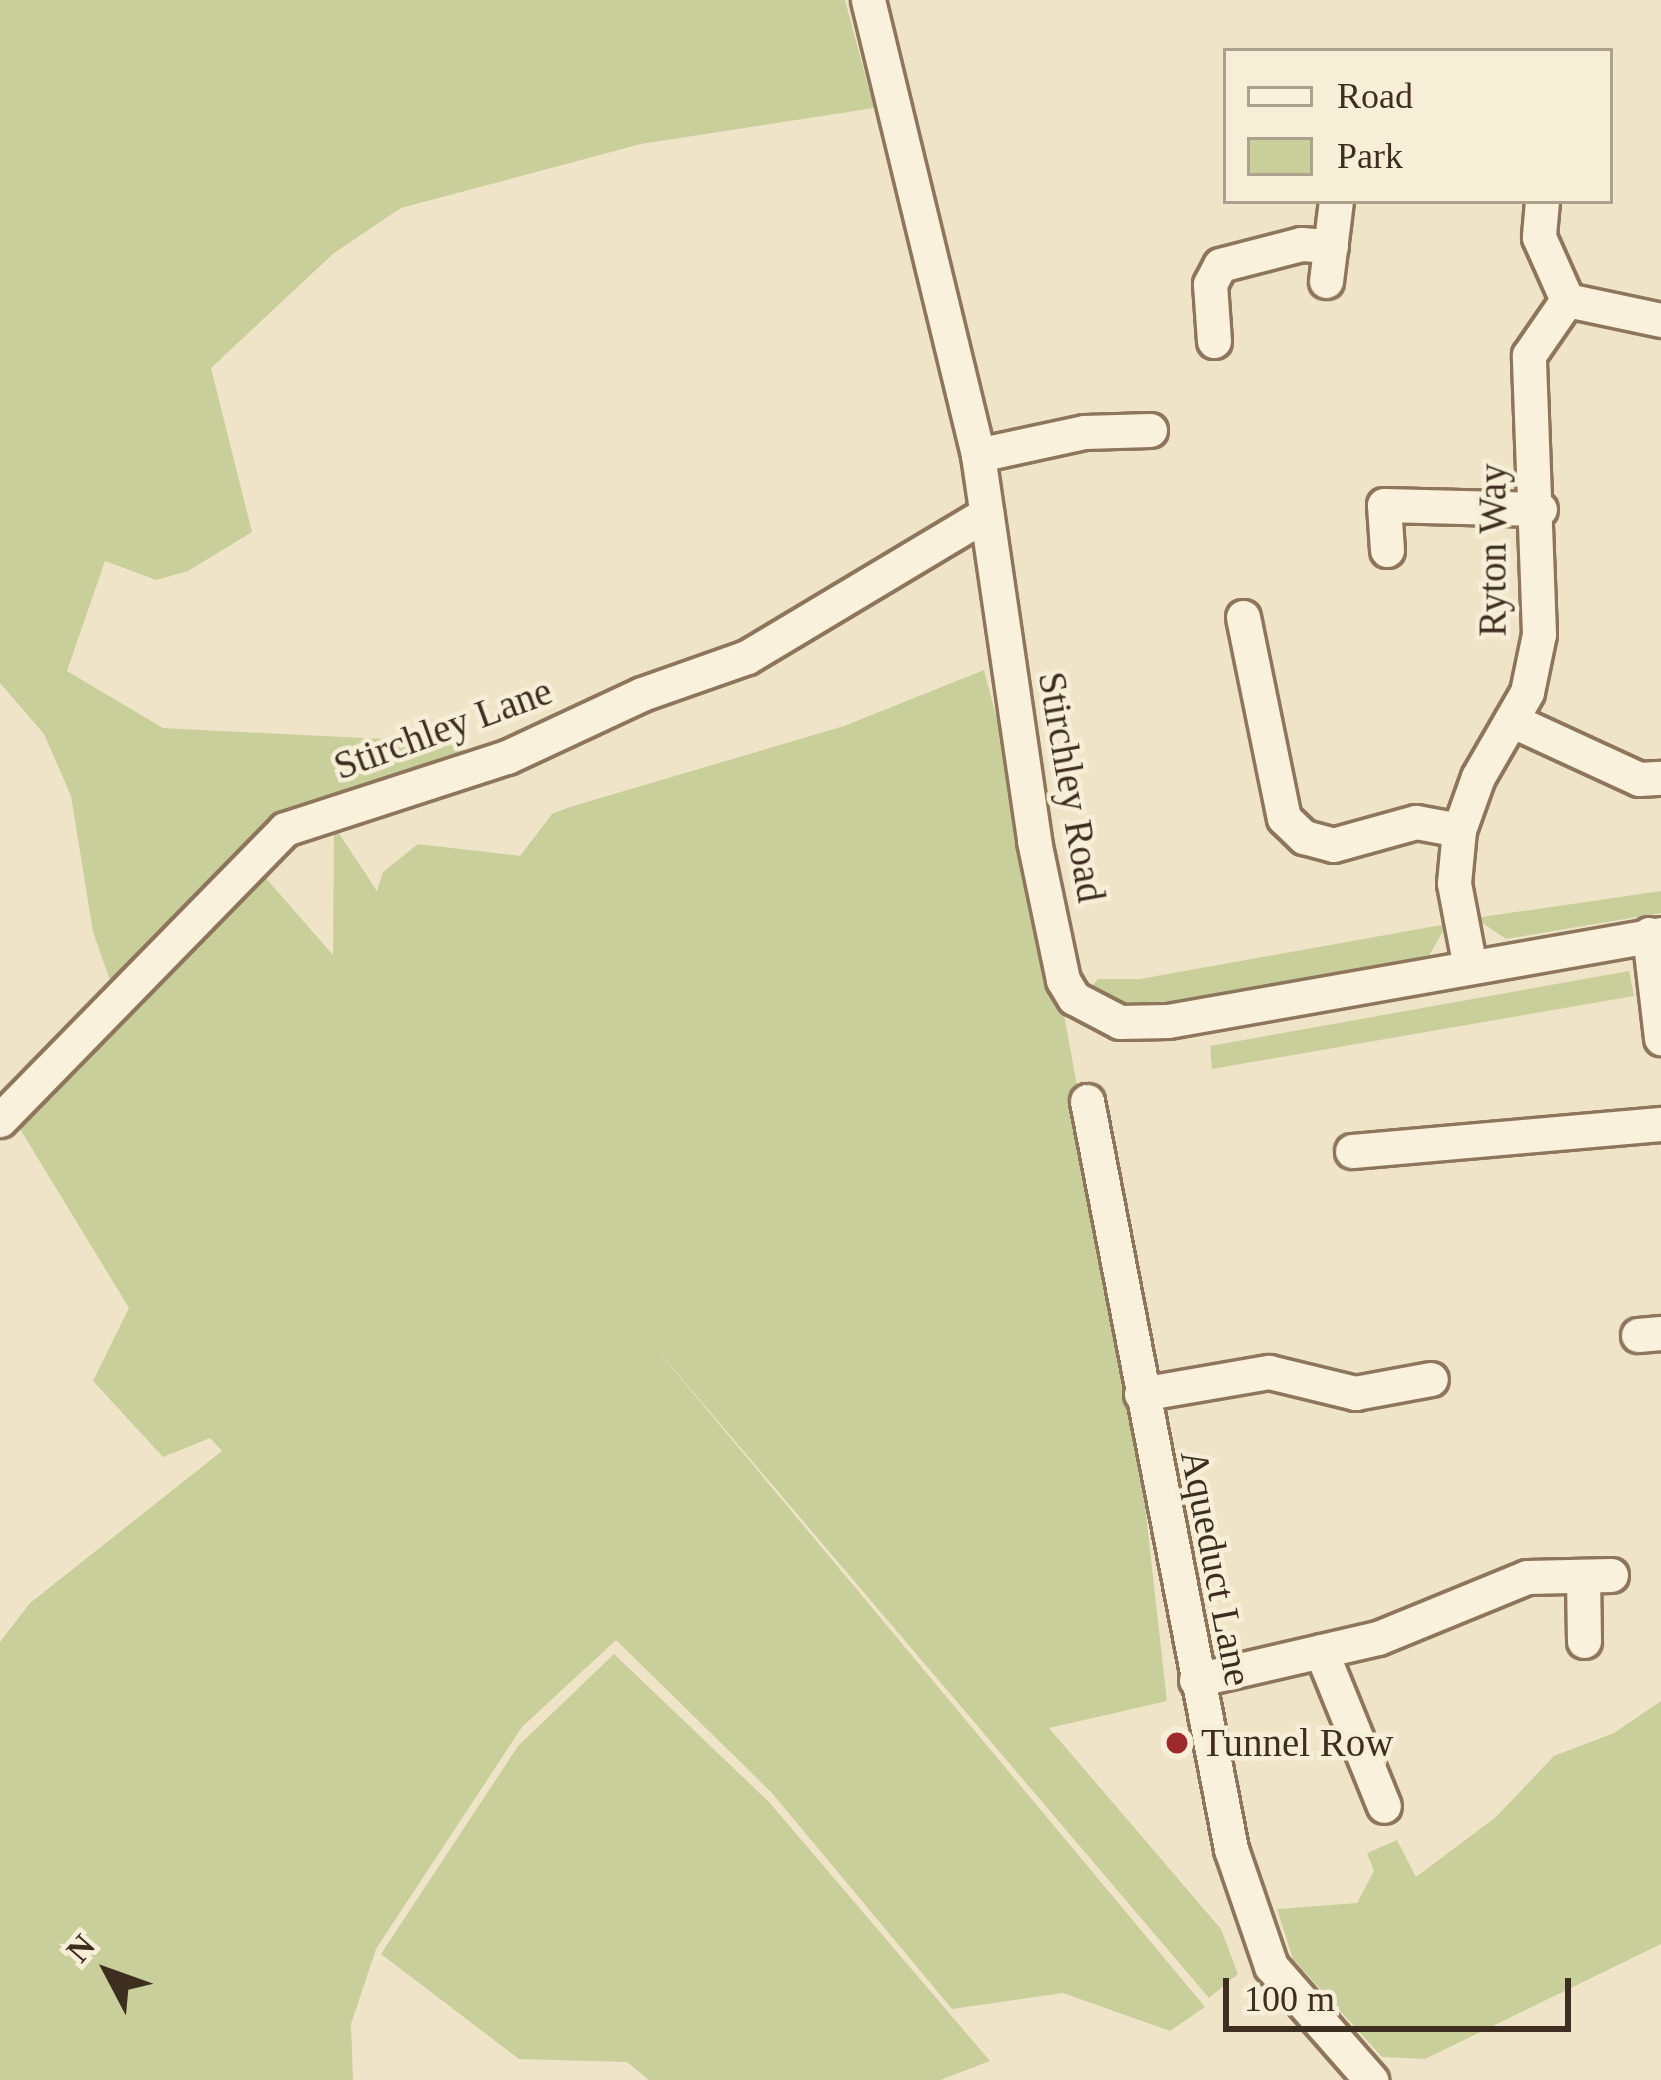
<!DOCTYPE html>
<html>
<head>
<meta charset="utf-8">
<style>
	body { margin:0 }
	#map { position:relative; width:1661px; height:2080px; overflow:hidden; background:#f0e4c8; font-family:"Times New Roman",serif }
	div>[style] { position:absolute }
	.green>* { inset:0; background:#c9cf9b }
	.roads { filter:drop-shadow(3px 0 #8d765c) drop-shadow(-3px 0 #8d765c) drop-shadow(0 3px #8d765c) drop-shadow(0 -3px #8d765c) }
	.minor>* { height:33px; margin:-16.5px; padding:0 16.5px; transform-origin:16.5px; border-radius:16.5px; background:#faf1dc }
	.dots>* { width:33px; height:33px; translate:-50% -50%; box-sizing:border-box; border:6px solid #f7eed8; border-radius:50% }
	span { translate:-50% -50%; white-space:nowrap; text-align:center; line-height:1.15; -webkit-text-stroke:9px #f7eed8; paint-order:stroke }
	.street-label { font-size:39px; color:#3d2e20 }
	.poi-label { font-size:39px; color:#3d2e20 }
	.left { translate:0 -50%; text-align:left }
	.legend { position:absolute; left:1223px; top:48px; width:390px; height:156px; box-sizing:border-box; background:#f7eed8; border:3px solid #ada18e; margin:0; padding:15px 21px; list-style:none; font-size:36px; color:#3d2e20 }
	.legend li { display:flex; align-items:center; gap:24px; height:60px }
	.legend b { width:60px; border:3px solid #ada18e }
	.north { position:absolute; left:48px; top:1912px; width:120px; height:120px; -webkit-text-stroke:9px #f7eed8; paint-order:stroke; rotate:311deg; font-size:33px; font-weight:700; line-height:48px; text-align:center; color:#3d2e20 }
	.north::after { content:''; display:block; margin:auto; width:42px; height:54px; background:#3d2e20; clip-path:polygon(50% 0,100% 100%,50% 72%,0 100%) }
	.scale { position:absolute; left:1223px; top:1978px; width:348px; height:54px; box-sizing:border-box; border:6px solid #3d2e20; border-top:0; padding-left:15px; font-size:36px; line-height:42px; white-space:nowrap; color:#3d2e20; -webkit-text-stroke:9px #f7eed8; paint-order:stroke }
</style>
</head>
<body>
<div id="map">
	<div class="green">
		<div style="clip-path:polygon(0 0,845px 0,874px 108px,641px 144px,401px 208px,334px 253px,211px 368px,252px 532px,188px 571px,156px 580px,105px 561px,67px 671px,163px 728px,444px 742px,470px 752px,272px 821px,112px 986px,93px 932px,71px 796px,44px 734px,0 683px)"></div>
		<div style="clip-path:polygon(984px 670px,1041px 887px,1132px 1390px,1167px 1701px,1049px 1728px,1221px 1929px,1238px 1974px,1209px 1998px,643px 1333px,1205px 2007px,1170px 2031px,1063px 1993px,952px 2009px,771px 1792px,616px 1640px,522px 1727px,376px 1949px,351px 2024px,353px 2080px,0 2080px,0 1642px,30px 1603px,222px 1451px,210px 1438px,163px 1457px,93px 1381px,129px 1308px,12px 1116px,251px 861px,333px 955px,334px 826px,377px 891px,383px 872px,418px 844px,520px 856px,552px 814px,570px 807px,844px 726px)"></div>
		<div style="clip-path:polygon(1661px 891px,1661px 913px,1506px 939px,1475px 918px)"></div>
		<div style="clip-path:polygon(1447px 924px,1429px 956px,1145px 1006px,1121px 1007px,1089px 990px,1098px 979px,1140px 979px)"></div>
		<div style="clip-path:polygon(1629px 971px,1634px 996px,1212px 1069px,1210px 1046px)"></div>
		<div style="clip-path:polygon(614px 1654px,769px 1802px,990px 2061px,940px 2080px,649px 2080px,627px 2062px,519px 2059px,381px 1954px,518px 1746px)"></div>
		<div style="clip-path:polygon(1661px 1701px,1661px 1944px,1425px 2059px,1382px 2057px,1293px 1959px,1277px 1909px,1357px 1903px,1374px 1871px,1367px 1853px,1397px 1840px,1416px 1877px,1496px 1817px,1554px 1756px,1614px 1733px)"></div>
	</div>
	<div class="roads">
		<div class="minor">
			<div style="left:868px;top:0;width:468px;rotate:76.4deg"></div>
			<div style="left:978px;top:455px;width:390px;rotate:81.7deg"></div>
			<div style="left:1034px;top:841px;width:142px;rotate:78.2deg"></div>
			<div style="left:1063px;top:980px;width:21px;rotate:59deg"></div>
			<div style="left:1074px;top:998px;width:52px;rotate:27.6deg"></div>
			<div style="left:1120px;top:1022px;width:48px;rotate:-1.2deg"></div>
			<div style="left:1168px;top:1021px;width:501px;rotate:-10.01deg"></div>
			<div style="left:1542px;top:201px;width:36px;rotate:95deg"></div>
			<div style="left:1539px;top:237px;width:69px;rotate:66deg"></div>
			<div style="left:1326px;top:281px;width:81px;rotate:-82.9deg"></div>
			<div style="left:1214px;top:341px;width:57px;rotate:-94deg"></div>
			<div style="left:1210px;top:284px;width:21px;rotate:-62deg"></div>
			<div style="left:1220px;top:265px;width:84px;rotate:-14.5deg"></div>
			<div style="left:1301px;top:244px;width:30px;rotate:4deg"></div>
			<div style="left:978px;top:455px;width:108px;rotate:-12.2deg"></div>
			<div style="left:1084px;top:432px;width:66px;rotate:-1.7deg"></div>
			<div style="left:1387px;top:550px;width:45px;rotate:-93.8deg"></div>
			<div style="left:1384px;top:505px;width:156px;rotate:1.5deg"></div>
			<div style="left:1243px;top:617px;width:205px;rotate:78.5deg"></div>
			<div style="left:1284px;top:818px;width:28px;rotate:44deg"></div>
			<div style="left:1304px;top:837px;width:30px;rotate:15deg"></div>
			<div style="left:1333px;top:845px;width:86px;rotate:-15.5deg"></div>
			<div style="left:1416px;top:822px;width:44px;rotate:10.5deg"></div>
			<div style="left:1511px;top:720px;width:141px;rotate:24.7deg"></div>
			<div style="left:1639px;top:779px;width:22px;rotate:-3deg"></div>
			<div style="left:1649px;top:934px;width:105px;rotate:83.4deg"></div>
			<div style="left:1469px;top:962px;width:80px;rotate:-100.8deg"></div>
			<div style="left:1454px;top:883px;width:53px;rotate:-84.6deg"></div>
			<div style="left:1459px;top:830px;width:56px;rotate:-70.3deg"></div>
			<div style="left:1478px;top:777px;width:98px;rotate:-60deg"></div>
			<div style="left:1527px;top:692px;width:59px;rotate:-78.3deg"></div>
			<div style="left:1539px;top:634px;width:279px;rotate:-92.1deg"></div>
			<div style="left:1529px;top:355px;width:67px;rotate:-55.4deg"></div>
			<div style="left:1567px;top:300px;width:96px;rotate:12deg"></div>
			<div style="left:1087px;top:1101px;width:762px;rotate:79.1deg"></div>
			<div style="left:1231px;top:1849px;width:124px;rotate:71.1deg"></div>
			<div style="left:1271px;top:1966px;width:152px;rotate:48.7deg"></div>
			<div style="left:0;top:1120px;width:407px;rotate:-45.6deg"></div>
			<div style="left:285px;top:829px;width:233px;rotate:-18deg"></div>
			<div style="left:507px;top:757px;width:149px;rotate:-25deg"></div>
			<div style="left:642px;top:694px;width:111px;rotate:-19.4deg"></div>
			<div style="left:747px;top:657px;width:279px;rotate:-30.9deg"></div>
			<div style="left:1352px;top:1151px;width:310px;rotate:-5deg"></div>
			<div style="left:1638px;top:1335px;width:23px;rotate:-5deg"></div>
			<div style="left:1141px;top:1394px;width:130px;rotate:-9.8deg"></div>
			<div style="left:1269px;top:1372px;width:89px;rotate:13.7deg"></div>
			<div style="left:1355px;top:1393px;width:77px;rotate:-10.4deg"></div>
			<div style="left:1583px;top:1577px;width:64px;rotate:89.1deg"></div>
			<div style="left:1321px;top:1651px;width:167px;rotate:67.9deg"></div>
			<div style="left:1196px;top:1680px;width:187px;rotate:-13deg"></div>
			<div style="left:1378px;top:1638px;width:161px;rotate:-22.3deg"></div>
			<div style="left:1527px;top:1577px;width:84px;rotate:-1.4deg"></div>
		</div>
	</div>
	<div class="dots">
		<div style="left:1177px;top:1743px;background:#9e2a2b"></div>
	</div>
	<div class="street-label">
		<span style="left:1493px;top:550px;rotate:-90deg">Ryton Way</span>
		<span style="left:443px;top:729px;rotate:-20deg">Stirchley Lane</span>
		<span style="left:1071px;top:787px;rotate:80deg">Stirchley Road</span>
		<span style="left:1216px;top:1568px;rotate:79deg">Aqueduct Lane</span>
	</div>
	<div class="poi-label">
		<span class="left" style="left:1201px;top:1743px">Tunnel Row</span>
	</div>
	<ul class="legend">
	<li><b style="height:15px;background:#faf1dc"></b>Road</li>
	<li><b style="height:33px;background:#c9cf9b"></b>Park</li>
	</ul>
	<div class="north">N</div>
	<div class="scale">100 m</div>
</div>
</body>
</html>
